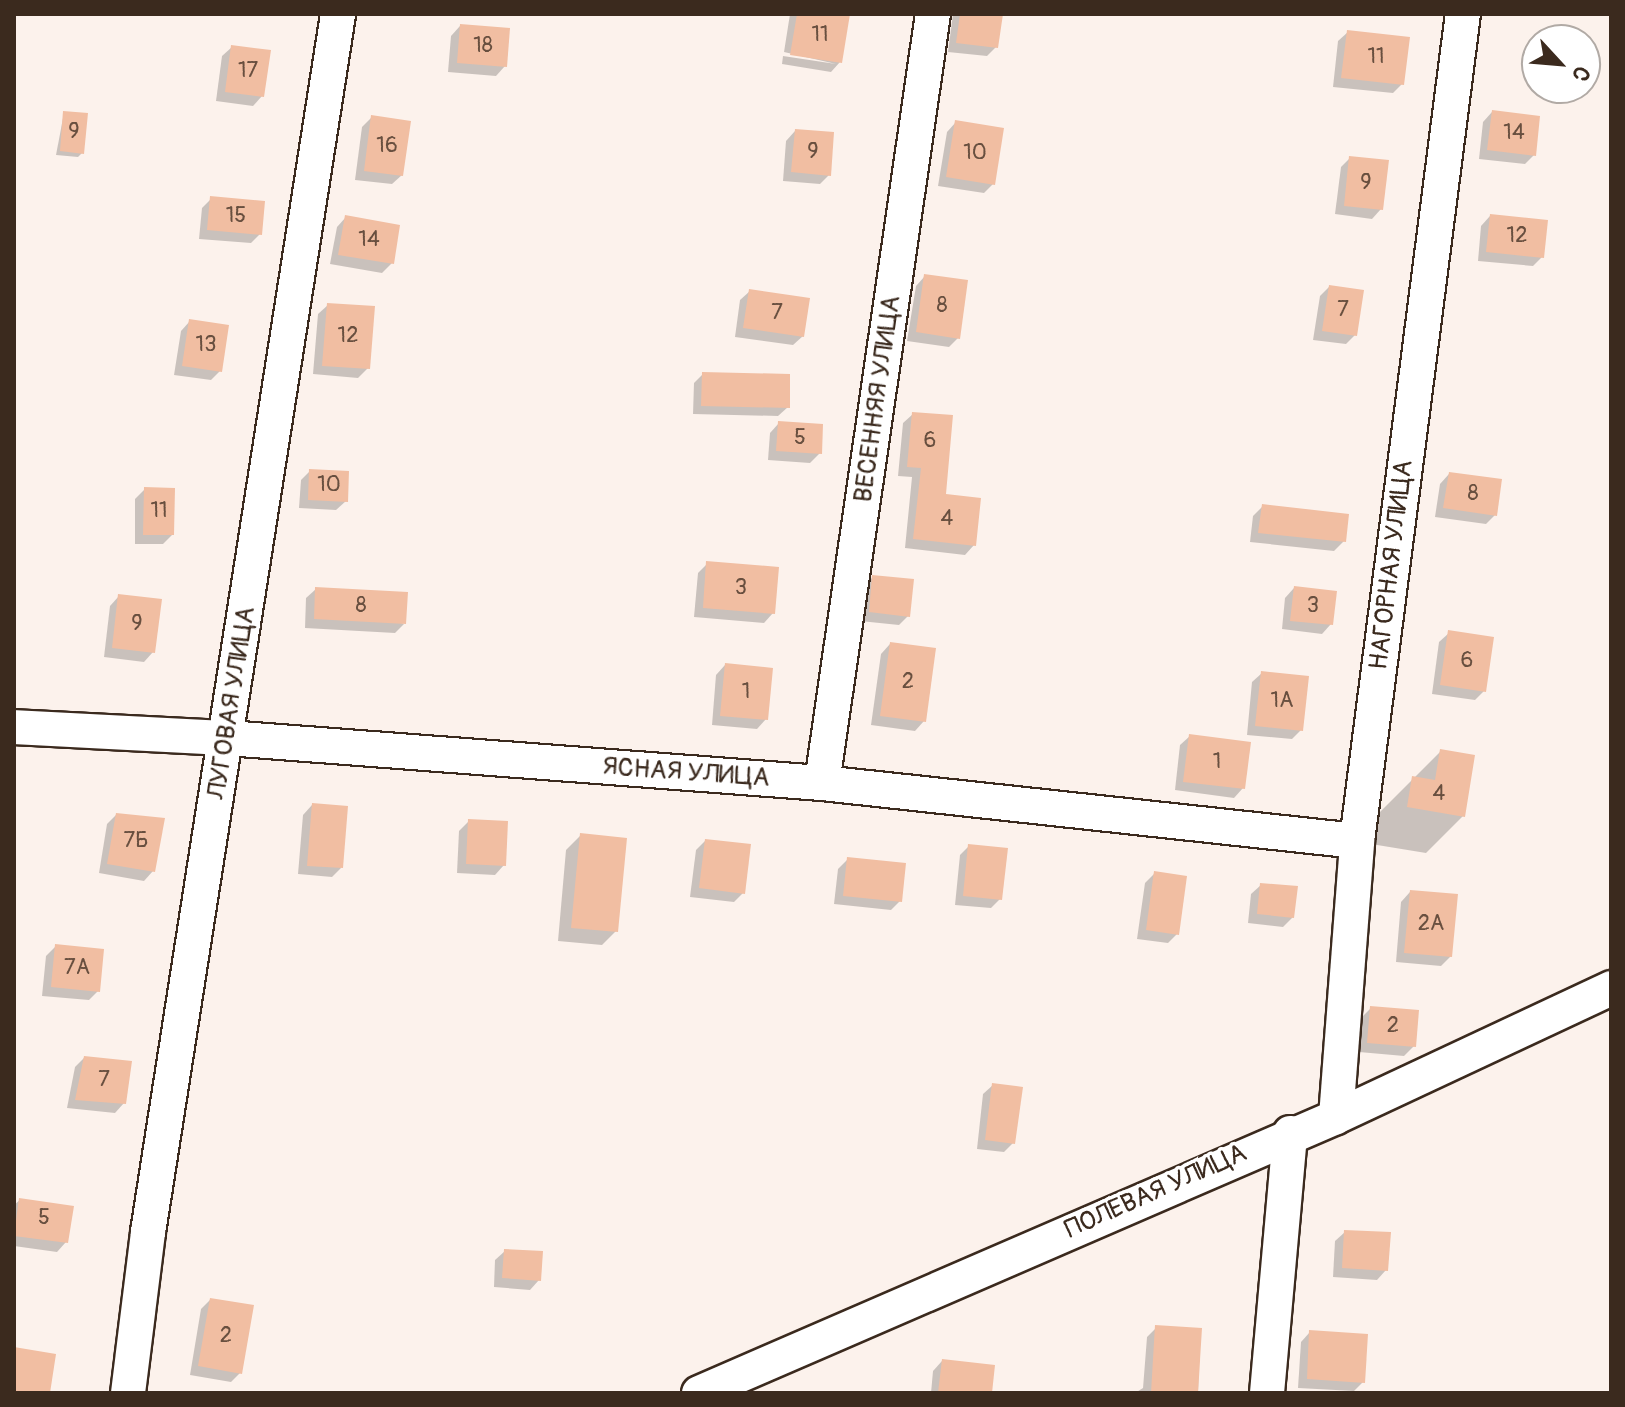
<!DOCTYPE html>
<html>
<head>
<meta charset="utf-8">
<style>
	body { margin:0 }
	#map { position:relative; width:1625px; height:1407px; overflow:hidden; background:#fcf2ec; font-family:Pangolin,sans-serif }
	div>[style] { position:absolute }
	.shadow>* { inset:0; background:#0003 }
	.building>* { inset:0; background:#f1bea2 }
	.roads { filter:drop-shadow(2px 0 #3b2a1e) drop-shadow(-2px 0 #3b2a1e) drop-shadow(0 2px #3b2a1e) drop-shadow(0 -2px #3b2a1e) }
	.minor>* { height:34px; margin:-17px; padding:0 17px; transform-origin:17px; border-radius:17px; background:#fff }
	span { translate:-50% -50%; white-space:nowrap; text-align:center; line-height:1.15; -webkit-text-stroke:7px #fff; paint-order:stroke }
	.number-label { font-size:22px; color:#684f3f }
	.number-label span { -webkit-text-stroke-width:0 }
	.street-label { font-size:26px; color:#3b2a1e }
	.frame { position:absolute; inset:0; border:16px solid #3b2a1e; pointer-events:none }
	.north { position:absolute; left:1521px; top:24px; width:80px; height:80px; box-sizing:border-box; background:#fff; border:2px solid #b1aaa5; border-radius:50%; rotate:116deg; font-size:22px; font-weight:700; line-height:32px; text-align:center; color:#3b2a1e }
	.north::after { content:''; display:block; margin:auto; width:28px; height:36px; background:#3b2a1e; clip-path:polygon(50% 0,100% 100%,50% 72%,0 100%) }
</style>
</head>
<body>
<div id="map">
	<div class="shadow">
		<div style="clip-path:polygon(790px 14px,848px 14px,840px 62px,831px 72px,782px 64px,783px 56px,836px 64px,784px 52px)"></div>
		<div style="clip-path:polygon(953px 14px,1001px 14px,996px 47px,987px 56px,948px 52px)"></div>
		<div style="clip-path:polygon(460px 26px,505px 66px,496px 76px,448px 72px,451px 36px)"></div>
		<div style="clip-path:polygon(1348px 32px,1402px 84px,1393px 93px,1333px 87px,1338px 41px)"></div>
		<div style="clip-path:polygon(232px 47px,262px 96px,253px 106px,216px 101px,222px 56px)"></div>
		<div style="clip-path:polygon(1492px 112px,1534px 155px,1525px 164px,1479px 159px,1483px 122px)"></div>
		<div style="clip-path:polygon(64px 113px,82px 153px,78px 157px,56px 155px)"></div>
		<div style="clip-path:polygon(372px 117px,402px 175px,392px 184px,355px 180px,362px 127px)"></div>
		<div style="clip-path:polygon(956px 122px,993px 184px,984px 193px,938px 186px,947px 132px)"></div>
		<div style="clip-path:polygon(795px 131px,829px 175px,820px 184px,783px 181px,786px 141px)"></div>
		<div style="clip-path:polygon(1350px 158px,1381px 209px,1372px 219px,1335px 214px,1341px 167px)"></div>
		<div style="clip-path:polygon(211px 199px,260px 234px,251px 243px,199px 239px,202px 208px)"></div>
		<div style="clip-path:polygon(1490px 216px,1542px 257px,1533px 266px,1478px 261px,1481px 226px)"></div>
		<div style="clip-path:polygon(346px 217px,392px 263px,382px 273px,330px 264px,337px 227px)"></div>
		<div style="clip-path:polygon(925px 276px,958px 338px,949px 347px,907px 341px,916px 286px)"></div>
		<div style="clip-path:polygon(1329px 287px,1355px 335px,1346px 344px,1313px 340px,1320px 296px)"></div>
		<div style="clip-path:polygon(750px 291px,803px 336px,793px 345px,735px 337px,740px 300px)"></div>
		<div style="clip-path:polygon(328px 305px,368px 368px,358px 378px,313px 374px,318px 314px)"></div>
		<div style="clip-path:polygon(190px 321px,220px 371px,211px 380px,174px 375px,181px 331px)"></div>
		<div style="clip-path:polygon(703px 374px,788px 407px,778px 416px,693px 414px,694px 383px)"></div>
		<div style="clip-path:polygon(913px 414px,944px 496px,974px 545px,965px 555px,905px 548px,912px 477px,898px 476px,903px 423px)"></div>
		<div style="clip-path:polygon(779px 423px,820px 453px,810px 463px,768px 460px,770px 433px)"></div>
		<div style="clip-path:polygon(310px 471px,346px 501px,336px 510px,299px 508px,301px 480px)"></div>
		<div style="clip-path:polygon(1449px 474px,1495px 515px,1486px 524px,1435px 517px,1440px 484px)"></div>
		<div style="clip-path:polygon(145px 489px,172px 535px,163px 544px,135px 544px,135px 499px)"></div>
		<div style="clip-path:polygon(1262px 507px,1344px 541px,1334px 551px,1250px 542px,1253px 516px)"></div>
		<div style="clip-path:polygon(707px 564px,773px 613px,764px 623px,694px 617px,698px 573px)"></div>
		<div style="clip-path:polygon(873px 577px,908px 616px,899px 625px,860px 621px,864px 586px)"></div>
		<div style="clip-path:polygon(1294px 588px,1331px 624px,1322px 634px,1282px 629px,1285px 598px)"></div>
		<div style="clip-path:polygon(316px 589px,404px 624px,395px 633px,305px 628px,306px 598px)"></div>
		<div style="clip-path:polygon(119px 596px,153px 652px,144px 662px,104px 657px,110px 606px)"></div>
		<div style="clip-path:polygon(1449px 633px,1484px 691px,1475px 700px,1432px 694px,1439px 642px)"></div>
		<div style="clip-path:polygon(890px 644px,924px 721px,915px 731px,871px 725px,881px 654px)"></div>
		<div style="clip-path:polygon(725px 665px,766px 719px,757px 729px,712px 725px,716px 675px)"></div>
		<div style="clip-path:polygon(1262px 673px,1301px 730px,1292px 739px,1247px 735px,1252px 682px)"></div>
		<div style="clip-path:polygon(1190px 736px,1243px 788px,1234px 798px,1175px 790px,1180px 745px)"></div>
		<div style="clip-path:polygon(1441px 751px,1463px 816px,1426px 853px,1371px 844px,1376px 816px)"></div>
		<div style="clip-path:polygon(312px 805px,341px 868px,332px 877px,298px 874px,303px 815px)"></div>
		<div style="clip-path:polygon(116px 815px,153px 871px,144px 881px,99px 873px,107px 824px)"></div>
		<div style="clip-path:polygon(469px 821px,504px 865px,495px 875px,457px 873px,459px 831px)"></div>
		<div style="clip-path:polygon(581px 835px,616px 931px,602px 945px,558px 941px,566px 850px)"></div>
		<div style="clip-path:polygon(705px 841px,743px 893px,734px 902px,690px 897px,696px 850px)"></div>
		<div style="clip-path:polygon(969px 846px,1000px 899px,991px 908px,955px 905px,960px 855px)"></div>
		<div style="clip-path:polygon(848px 859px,900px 901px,891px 910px,834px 904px,838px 869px)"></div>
		<div style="clip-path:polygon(1155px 873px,1177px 934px,1168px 943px,1137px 939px,1145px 883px)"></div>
		<div style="clip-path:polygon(1261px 885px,1293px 917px,1283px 927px,1248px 923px,1251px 894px)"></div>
		<div style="clip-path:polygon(1410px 892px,1451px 956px,1441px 966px,1396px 962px,1401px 902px)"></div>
		<div style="clip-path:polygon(56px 946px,98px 991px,89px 1000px,42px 996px,46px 956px)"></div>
		<div style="clip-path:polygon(1371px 1008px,1414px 1046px,1404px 1056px,1359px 1052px,1362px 1017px)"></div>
		<div style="clip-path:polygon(84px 1058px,124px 1103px,115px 1113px,67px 1108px,75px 1067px)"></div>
		<div style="clip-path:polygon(993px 1085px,1013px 1143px,1004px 1152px,977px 1149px,983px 1094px)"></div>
		<div style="clip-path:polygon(20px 1200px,66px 1242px,57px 1252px,14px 1246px,14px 1205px)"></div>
		<div style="clip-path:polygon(1345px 1232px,1386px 1270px,1377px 1280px,1333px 1277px,1335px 1241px)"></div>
		<div style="clip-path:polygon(505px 1251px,539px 1280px,530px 1290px,494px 1287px,495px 1260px)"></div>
		<div style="clip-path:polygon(210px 1300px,240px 1373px,231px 1382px,190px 1375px,201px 1309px)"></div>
		<div style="clip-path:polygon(1156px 1328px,1200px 1330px,1198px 1393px,1135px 1393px,1143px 1388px,1147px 1337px)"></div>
		<div style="clip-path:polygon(1310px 1332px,1363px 1382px,1354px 1391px,1298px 1388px,1301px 1342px)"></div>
		<div style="clip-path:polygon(942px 1361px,990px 1393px,931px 1393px,933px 1371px)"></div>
	</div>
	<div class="building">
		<div style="clip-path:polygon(797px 14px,850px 14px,842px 63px,790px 55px)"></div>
		<div style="clip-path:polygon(960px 14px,1003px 14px,998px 48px,956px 43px)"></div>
		<div style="clip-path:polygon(460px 24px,510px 28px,507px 67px,457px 63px)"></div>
		<div style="clip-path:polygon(1347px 30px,1410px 37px,1404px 85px,1341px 78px)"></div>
		<div style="clip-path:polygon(231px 45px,271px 50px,264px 97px,225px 92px)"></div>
		<div style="clip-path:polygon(1492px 110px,1540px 116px,1536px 156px,1487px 150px)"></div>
		<div style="clip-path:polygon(63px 111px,88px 113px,84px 154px,60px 151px)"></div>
		<div style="clip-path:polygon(371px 115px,411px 121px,403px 176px,364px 171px)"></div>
		<div style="clip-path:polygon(955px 120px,1004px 128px,995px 185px,946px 177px)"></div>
		<div style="clip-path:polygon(795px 129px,834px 132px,831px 176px,791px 172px)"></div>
		<div style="clip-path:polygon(1349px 156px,1389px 160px,1383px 210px,1344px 206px)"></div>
		<div style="clip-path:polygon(210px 196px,265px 201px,262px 235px,207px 230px)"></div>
		<div style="clip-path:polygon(1490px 214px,1548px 220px,1544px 258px,1486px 252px)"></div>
		<div style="clip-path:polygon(345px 215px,400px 225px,394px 264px,338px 255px)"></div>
		<div style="clip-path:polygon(924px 274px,968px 280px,960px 339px,916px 332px)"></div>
		<div style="clip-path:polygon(1329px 285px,1364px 290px,1357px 336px,1322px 331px)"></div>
		<div style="clip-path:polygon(749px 289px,810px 298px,804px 337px,743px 328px)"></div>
		<div style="clip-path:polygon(327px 303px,375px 306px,370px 369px,322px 366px)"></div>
		<div style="clip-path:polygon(189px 319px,229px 325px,222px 372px,182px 366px)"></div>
		<div style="clip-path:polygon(702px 372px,790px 374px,790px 408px,701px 406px)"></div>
		<div style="clip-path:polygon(912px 412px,953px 415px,946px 494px,981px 498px,976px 546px,913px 539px,921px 468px,907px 467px)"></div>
		<div style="clip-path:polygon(778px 421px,823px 424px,822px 454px,776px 451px)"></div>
		<div style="clip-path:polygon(309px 469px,349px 471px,348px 502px,308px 500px)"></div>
		<div style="clip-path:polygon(1449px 472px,1502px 479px,1497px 516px,1443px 508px)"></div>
		<div style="clip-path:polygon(144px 487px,175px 488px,174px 535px,143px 535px)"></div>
		<div style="clip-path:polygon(1262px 504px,1349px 514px,1346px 542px,1258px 533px)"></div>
		<div style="clip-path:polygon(706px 561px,779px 567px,775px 614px,703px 608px)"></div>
		<div style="clip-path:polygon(872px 575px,914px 579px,910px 617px,869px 612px)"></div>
		<div style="clip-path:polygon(1294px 586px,1337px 591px,1333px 625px,1290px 621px)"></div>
		<div style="clip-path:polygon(315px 587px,408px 592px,406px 624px,314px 619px)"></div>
		<div style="clip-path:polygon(118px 594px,162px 599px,155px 653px,112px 648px)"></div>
		<div style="clip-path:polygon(1448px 630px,1494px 637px,1486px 692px,1440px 685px)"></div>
		<div style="clip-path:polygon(890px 642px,936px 648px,926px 722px,880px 716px)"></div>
		<div style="clip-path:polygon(725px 663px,773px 668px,768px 720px,720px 716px)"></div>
		<div style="clip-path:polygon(1261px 671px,1309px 676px,1303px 731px,1255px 726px)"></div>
		<div style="clip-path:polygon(1189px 734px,1251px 742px,1245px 789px,1183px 782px)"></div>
		<div style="clip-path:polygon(1440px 749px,1475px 755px,1465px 817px,1407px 807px,1412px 776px,1435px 780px)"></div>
		<div style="clip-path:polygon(312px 803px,348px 806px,343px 868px,307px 866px)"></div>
		<div style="clip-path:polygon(116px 813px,165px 818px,155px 872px,107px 864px)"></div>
		<div style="clip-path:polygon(468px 819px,508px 821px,506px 866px,466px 864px)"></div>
		<div style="clip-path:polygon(580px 833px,627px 838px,618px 932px,571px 928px)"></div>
		<div style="clip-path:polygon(705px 839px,751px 844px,745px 894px,699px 888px)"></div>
		<div style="clip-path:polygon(968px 844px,1008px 848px,1002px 900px,963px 896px)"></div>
		<div style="clip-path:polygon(847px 857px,906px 863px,902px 902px,843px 896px)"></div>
		<div style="clip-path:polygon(1154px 871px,1187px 876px,1179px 935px,1146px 930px)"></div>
		<div style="clip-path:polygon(1260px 883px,1298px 886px,1294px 918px,1257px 914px)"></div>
		<div style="clip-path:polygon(1410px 890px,1458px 894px,1452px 957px,1404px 953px)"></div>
		<div style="clip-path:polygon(55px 944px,104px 949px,100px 992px,51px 987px)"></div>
		<div style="clip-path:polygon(1370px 1006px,1419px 1010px,1416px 1047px,1367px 1043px)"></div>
		<div style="clip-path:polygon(84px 1056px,132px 1061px,126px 1104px,75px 1100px)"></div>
		<div style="clip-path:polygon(992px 1083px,1023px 1087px,1015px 1144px,985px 1140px)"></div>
		<div style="clip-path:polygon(19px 1198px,74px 1206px,68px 1243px,14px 1236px)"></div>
		<div style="clip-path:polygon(1344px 1230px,1391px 1232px,1388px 1271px,1342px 1268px)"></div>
		<div style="clip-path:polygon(504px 1249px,543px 1251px,541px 1281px,502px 1278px)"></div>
		<div style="clip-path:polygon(210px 1298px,254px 1305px,242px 1374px,198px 1366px)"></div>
		<div style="clip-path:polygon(1155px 1325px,1202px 1328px,1198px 1393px,1151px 1393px)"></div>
		<div style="clip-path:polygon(1309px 1330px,1368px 1334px,1365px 1383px,1307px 1379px)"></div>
		<div style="clip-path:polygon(14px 1347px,56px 1354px,50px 1393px,14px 1393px)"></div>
		<div style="clip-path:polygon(942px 1359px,995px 1365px,992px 1393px,938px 1393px)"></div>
	</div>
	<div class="roads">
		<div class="minor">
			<div style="left:14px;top:727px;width:213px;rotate:3deg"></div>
			<div style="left:227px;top:738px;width:597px;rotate:4.33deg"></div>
			<div style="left:822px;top:783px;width:538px;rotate:6.19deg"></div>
			<div style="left:822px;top:783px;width:777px;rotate:-81.79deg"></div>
			<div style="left:1336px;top:1117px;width:277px;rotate:-85.6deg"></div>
			<div style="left:1357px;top:841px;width:834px;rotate:-82.7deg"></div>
			<div style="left:128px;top:1393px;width:162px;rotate:-82.9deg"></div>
			<div style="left:148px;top:1232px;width:1233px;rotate:-81.13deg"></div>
			<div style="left:699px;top:1393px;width:694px;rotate:-23.43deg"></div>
			<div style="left:1336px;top:1117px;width:304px;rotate:-25.1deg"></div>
			<div style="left:1267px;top:1393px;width:261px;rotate:-84.9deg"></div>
		</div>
	</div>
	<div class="number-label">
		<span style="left:820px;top:35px">11</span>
		<span style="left:483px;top:46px">18</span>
		<span style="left:1376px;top:57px">11</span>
		<span style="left:248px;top:71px">17</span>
		<span style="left:74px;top:132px">9</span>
		<span style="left:1514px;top:133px">14</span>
		<span style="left:387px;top:146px">16</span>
		<span style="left:813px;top:152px">9</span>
		<span style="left:975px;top:153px">10</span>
		<span style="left:1366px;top:183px">9</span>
		<span style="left:236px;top:216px">15</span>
		<span style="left:1517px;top:236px">12</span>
		<span style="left:369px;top:240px">14</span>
		<span style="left:942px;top:306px">8</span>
		<span style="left:1343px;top:310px">7</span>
		<span style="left:777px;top:313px">7</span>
		<span style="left:348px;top:336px">12</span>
		<span style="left:206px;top:345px">13</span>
		<span style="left:800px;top:438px">5</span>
		<span style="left:930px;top:441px">6</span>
		<span style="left:329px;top:485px">10</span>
		<span style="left:1473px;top:494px">8</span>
		<span style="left:159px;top:511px">11</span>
		<span style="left:947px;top:519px">4</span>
		<span style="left:741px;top:588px">3</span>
		<span style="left:361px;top:606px">8</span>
		<span style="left:1313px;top:606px">3</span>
		<span style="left:137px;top:624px">9</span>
		<span style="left:1467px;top:661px">6</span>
		<span style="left:908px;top:682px">2</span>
		<span style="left:746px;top:692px">1</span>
		<span style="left:1282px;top:701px">1А</span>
		<span style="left:1217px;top:762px">1</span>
		<span style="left:1439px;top:794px">4</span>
		<span style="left:136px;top:841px">7Б</span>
		<span style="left:1431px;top:924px">2А</span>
		<span style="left:77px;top:968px">7А</span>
		<span style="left:1393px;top:1026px">2</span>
		<span style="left:104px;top:1080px">7</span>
		<span style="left:44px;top:1218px">5</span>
		<span style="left:226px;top:1336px">2</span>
	</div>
	<div class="street-label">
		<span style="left:878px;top:399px;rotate:-82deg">ВЕСЕННЯЯ УЛИЦА</span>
		<span style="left:1392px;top:565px;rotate:-83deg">НАГОРНАЯ УЛИЦА</span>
		<span style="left:232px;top:703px;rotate:-81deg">ЛУГОВАЯ УЛИЦА</span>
		<span style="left:686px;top:773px;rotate:4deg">ЯСНАЯ УЛИЦА</span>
		<span style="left:1156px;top:1192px;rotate:-24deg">ПОЛЕВАЯ УЛИЦА</span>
	</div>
	<div class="frame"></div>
	<div class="north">С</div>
</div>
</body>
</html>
